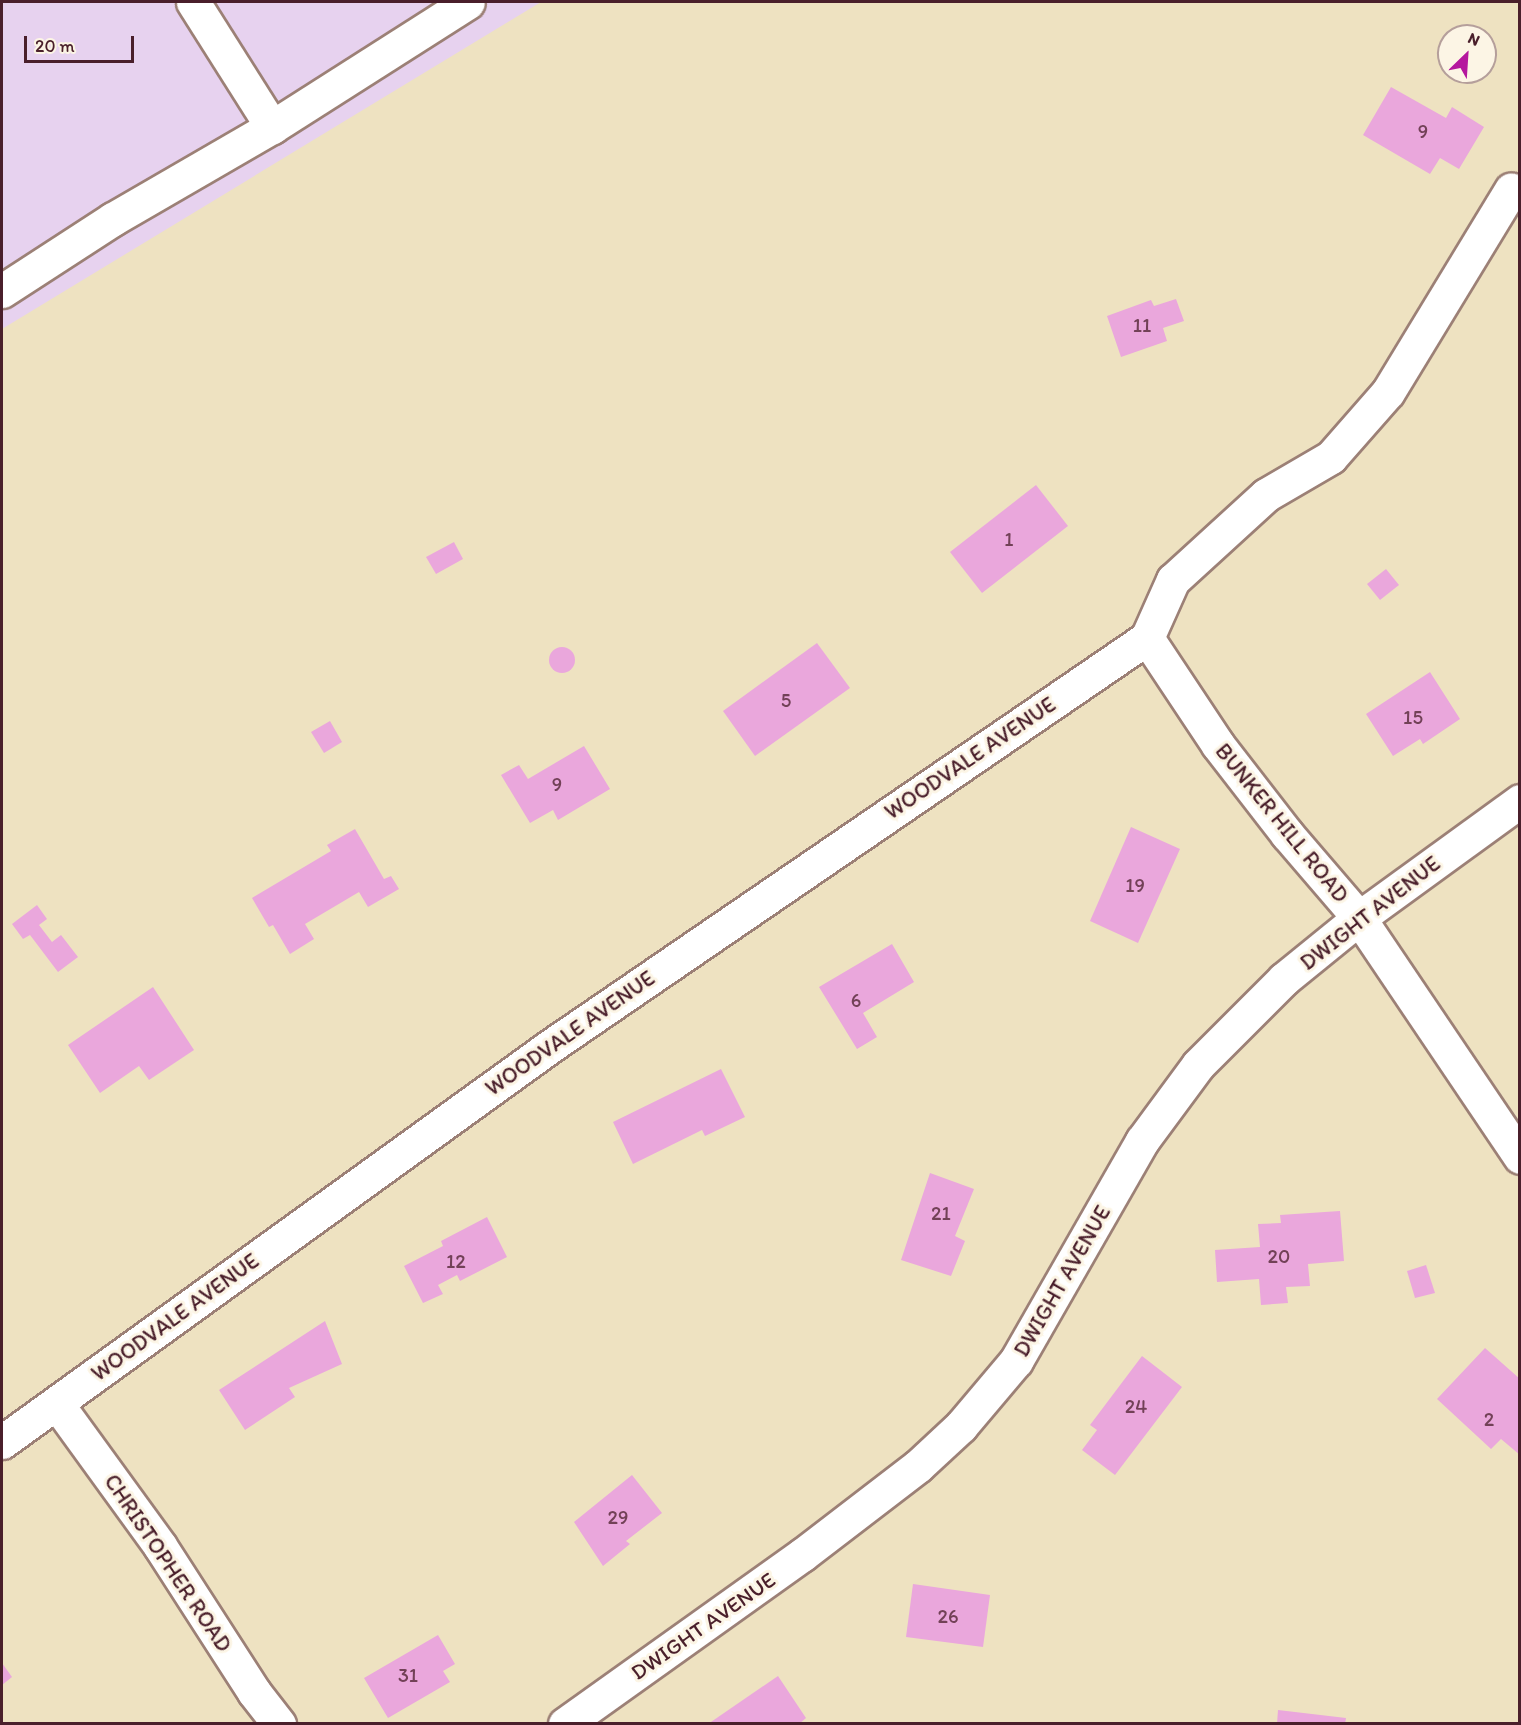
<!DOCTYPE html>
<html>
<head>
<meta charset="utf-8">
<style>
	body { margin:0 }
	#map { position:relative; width:1521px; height:1725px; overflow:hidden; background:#eee2c1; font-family:Itim,sans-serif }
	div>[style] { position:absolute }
	.built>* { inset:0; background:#e7d2ef }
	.building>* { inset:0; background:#eaa7dc }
	.round { border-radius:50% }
	.roads { filter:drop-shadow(2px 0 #9c8076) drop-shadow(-2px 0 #9c8076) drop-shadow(0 2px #9c8076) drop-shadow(0 -2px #9c8076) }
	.minor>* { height:33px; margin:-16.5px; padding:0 16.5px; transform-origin:16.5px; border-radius:16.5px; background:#fff }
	span { translate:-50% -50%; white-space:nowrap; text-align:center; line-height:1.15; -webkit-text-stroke:6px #fcf5e5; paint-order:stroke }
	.number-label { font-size:20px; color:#724157 }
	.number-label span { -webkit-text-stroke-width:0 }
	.street-label { font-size:22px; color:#4a1f2b }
	.frame { position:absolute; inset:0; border:3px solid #4a1f2b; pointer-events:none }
	.north { position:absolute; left:1437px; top:24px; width:60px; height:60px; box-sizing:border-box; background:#fcf5e5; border:2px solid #b59f9b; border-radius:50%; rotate:25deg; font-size:16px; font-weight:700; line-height:24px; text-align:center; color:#4a1f2b }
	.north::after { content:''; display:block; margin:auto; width:21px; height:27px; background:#b5179e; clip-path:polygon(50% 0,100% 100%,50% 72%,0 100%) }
	.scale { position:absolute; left:24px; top:36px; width:110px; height:27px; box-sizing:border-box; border:3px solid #4a1f2b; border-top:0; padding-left:8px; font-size:18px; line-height:21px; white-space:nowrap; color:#4a1f2b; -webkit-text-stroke:4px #fcf5e5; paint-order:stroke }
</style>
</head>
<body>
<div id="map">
	<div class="built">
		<div style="clip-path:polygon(2px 2px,541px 2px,2px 329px)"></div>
	</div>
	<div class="building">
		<div style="clip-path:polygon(1391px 87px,1446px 118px,1452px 107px,1484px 127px,1459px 169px,1440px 158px,1430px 174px,1363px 135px)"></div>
		<div style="clip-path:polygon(1176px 299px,1184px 321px,1163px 328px,1167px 341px,1121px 357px,1107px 316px,1151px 300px,1154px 306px)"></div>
		<div style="clip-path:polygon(1036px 485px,1068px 526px,982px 593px,950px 552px)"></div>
		<div style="clip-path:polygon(454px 542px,463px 559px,436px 574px,426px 557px)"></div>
		<div style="clip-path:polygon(1386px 569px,1399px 585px,1380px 600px,1367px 584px)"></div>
		<div style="clip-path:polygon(817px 643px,850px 688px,755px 756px,723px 711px)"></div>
		<div class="round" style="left:549px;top:647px;width:26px;height:26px"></div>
		<div style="clip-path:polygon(1430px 672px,1460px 719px,1423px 744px,1420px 739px,1393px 756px,1366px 714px)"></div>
		<div style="clip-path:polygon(330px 721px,342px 742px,324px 753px,311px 732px)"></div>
		<div style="clip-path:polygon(584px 746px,610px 789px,558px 820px,553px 810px,530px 823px,501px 775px,519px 765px,528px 779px)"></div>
		<div style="clip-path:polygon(1131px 827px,1180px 849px,1138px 943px,1090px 921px)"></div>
		<div style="clip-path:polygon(355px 829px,384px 879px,391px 876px,399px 889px,368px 907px,359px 892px,305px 924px,314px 939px,290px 954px,273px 925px,269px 927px,252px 898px,331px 851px,327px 845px)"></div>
		<div style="clip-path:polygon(37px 905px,47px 919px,39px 925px,52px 942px,61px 935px,78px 957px,58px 972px,30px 935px,23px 939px,12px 924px)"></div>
		<div style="clip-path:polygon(892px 944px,914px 982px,863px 1013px,877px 1037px,857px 1049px,819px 987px)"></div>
		<div style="clip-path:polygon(153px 987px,194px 1050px,149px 1080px,139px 1066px,100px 1093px,68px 1045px)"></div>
		<div style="clip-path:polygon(721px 1069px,745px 1117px,705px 1136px,702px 1130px,633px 1164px,613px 1122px)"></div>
		<div style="clip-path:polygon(930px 1173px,974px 1189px,955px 1236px,965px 1241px,951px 1276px,901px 1260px)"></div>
		<div style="clip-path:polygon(1340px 1211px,1344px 1261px,1308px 1264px,1310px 1286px,1286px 1287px,1288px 1303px,1261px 1305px,1259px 1279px,1217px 1282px,1215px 1250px,1260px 1247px,1258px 1224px,1281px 1223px,1280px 1215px)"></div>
		<div style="clip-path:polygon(487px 1217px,507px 1257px,460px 1281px,457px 1275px,438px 1285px,443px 1294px,423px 1303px,404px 1266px,443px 1246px,441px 1241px)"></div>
		<div style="clip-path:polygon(1426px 1265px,1435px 1293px,1415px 1298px,1407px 1271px)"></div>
		<div style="clip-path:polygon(325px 1321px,342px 1364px,289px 1388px,295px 1397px,245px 1430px,219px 1390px)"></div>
		<div style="clip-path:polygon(1485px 1348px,1520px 1379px,1520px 1455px,1501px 1439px,1491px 1449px,1437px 1399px)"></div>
		<div style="clip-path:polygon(1142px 1356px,1182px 1387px,1115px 1475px,1082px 1450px,1097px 1430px,1090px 1425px)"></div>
		<div style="clip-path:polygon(632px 1475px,662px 1513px,626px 1541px,630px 1544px,603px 1566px,574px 1522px)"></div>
		<div style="clip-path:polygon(913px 1584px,990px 1595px,983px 1647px,906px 1637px)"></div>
		<div style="clip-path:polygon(438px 1635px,455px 1664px,443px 1671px,450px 1682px,388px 1718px,364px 1678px)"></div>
		<div style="clip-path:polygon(2px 1663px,12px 1677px,2px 1685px)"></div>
		<div style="clip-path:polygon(778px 1676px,806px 1718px,799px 1724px,708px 1724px)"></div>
		<div style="clip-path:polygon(1278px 1710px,1346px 1718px,1345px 1724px,1277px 1724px)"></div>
	</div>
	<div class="roads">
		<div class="minor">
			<div style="left:193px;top:2px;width:148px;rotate:57.7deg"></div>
			<div style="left:2px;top:291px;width:132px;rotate:-33deg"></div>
			<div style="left:113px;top:219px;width:184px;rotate:-30.1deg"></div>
			<div style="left:272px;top:127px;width:232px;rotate:-32.5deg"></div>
			<div style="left:1147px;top:638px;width:128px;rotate:56.4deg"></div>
			<div style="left:1218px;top:745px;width:113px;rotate:52.2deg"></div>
			<div style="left:1287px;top:834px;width:111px;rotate:49.4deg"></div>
			<div style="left:1359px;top:918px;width:288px;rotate:56deg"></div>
			<div style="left:1147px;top:638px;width:64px;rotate:-65.9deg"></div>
			<div style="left:1173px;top:580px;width:126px;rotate:-42.4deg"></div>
			<div style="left:1266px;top:495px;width:75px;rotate:-30.3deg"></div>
			<div style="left:1331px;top:457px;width:86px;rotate:-48.8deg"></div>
			<div style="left:1388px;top:392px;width:237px;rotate:-58.7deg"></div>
			<div style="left:57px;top:1404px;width:175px;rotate:54deg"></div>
			<div style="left:160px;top:1546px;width:174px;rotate:57.2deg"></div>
			<div style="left:254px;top:1692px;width:41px;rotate:52deg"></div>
			<div style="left:2px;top:1442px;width:675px;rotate:-35.83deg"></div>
			<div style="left:549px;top:1047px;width:724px;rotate:-34.37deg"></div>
			<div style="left:565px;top:1724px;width:291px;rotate:-35.5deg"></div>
			<div style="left:802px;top:1555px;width:146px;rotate:-37.5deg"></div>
			<div style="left:918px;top:1466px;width:59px;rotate:-42.9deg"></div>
			<div style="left:961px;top:1426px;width:85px;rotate:-49.8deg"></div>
			<div style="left:1016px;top:1361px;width:254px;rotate:-60.2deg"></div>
			<div style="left:1142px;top:1141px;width:94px;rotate:-53.6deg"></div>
			<div style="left:1198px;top:1065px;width:122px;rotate:-45deg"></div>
			<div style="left:1284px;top:979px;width:97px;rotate:-39.1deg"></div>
			<div style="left:1359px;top:918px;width:199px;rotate:-36deg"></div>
		</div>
	</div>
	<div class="number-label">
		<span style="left:1423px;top:131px">9</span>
		<span style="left:1142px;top:325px">11</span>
		<span style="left:1009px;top:539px">1</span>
		<span style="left:786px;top:700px">5</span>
		<span style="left:1413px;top:717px">15</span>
		<span style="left:557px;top:784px">9</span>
		<span style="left:1135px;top:885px">19</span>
		<span style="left:856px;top:1000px">6</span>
		<span style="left:941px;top:1213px">21</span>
		<span style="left:1279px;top:1256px">20</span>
		<span style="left:456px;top:1261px">12</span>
		<span style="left:1136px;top:1406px">24</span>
		<span style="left:1489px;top:1419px">2</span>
		<span style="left:618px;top:1517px">29</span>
		<span style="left:948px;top:1616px">26</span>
		<span style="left:408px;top:1675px">31</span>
	</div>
	<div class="street-label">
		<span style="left:970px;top:758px;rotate:-34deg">WOODVALE AVENUE</span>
		<span style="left:1282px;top:823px;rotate:51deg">BUNKER HILL ROAD</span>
		<span style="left:1370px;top:913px;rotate:-38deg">DWIGHT AVENUE</span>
		<span style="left:570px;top:1033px;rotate:-35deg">WOODVALE AVENUE</span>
		<span style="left:1062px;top:1281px;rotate:-60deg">DWIGHT AVENUE</span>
		<span style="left:175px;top:1317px;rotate:-36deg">WOODVALE AVENUE</span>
		<span style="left:168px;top:1563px;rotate:56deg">CHRISTOPHER ROAD</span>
		<span style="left:703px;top:1626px;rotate:-35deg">DWIGHT AVENUE</span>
	</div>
	<div class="frame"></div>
	<div class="north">N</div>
	<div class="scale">20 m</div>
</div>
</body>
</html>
